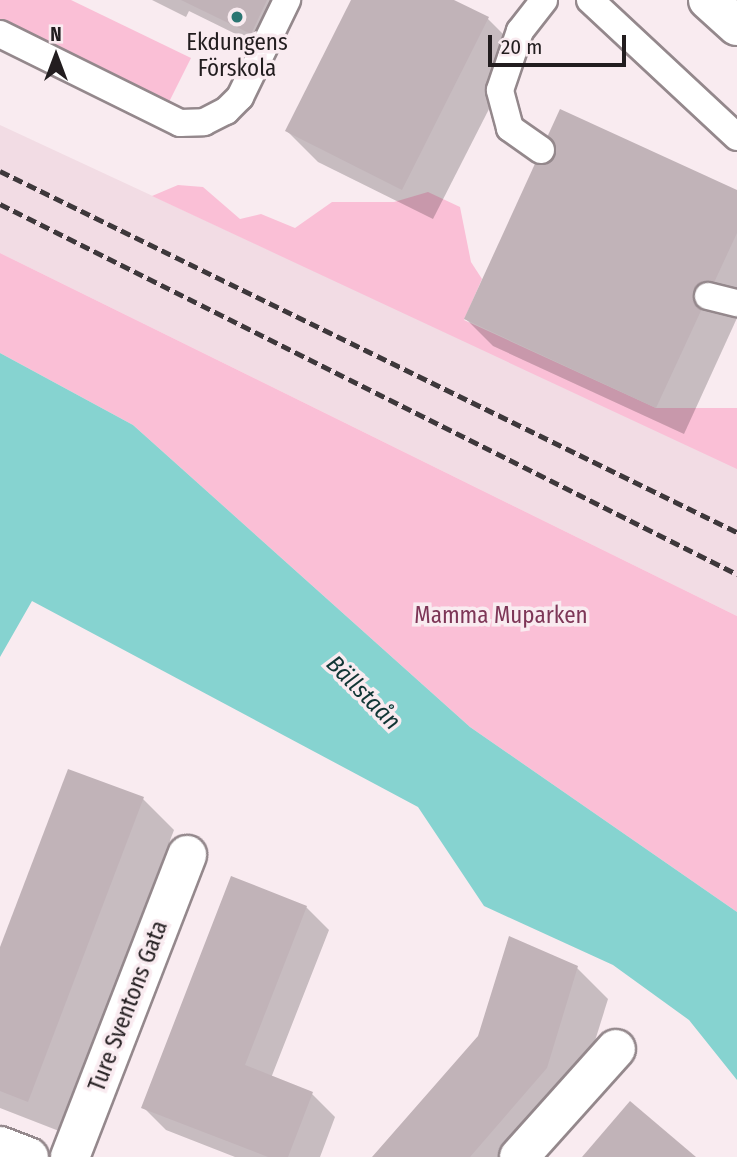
<!DOCTYPE html>
<html>
<head>
<meta charset="utf-8">
<style>
	body { margin:0 }
	#map { position:relative; width:737px; height:1157px; overflow:hidden; background:#f9ebf0; font-family:"Fira Sans Condensed",sans-serif }
	div>[style] { position:absolute }
	.built>* { inset:0; background:#f2dce4 }
	.green>* { inset:0; background:#fabfd6 }
	.water>* { inset:0; background:#86d3d0 }
	.shadow>* { inset:0; background:#0003 }
	.building>* { inset:0; background:#c1b3b8 }
	.roads { filter:drop-shadow(2px 0 #94888c) drop-shadow(-2px 0 #94888c) drop-shadow(0 2px #94888c) drop-shadow(0 -2px #94888c) }
	.lane>* { height:26px; margin:-13px; padding:0 13px; transform-origin:13px; border-radius:13px; background:#fff }
	.street>* { height:38px; margin:-19px; padding:0 19px; transform-origin:19px; border-radius:19px; background:#fff }
	.secondary>* { height:38px; margin:-19px; padding:0 19px; transform-origin:19px; border-radius:19px; background:#fff }
	.rail>* { height:5px; margin-top:-2.5px; transform-origin:0; background:repeating-linear-gradient(90deg,#3e383b 0 10px,transparent 0 15px) }
	.dots>* { width:19px; height:19px; translate:-50% -50%; box-sizing:border-box; border:4px solid #f9ebf0; border-radius:50% }
	span { translate:-50% -50%; white-space:nowrap; text-align:center; line-height:1.15; -webkit-text-stroke:7px #f9ebf0; paint-order:stroke }
	.poi-label { font-size:23px; color:#221d1f }
	.park-label { font-size:23px; color:#7d3657 }
	.street-label { font-size:23px; color:#221d1f }
	.water-label { font-size:24px; color:#103635; font-style:italic }
	.north { position:absolute; left:21px; top:21px; width:70px; height:70px; -webkit-text-stroke:5px #f9ebf0; paint-order:stroke; rotate:0deg; font-size:19px; font-weight:700; line-height:28px; text-align:center; color:#221d1f }
	.north::after { content:''; display:block; margin:auto; width:24px; height:32px; background:#221d1f; clip-path:polygon(50% 0,100% 100%,50% 72%,0 100%) }
	.scale { position:absolute; left:488px; top:35px; width:138px; height:32px; box-sizing:border-box; border:4px solid #221d1f; border-top:0; padding-left:9px; font-size:21px; line-height:24px; white-space:nowrap; color:#221d1f; -webkit-text-stroke:5px #f9ebf0; paint-order:stroke }
</style>
</head>
<body>
<div id="map">
	<div class="built">
		<div style="clip-path:polygon(0 125px,648px 426px,737px 408px,737px 616px,0 253px)"></div>
	</div>
	<div class="green">
		<div style="clip-path:polygon(0 0,71px 0,191px 58px,169px 102px,0 22px)"></div>
		<div style="clip-path:polygon(178px 185px,203px 187px,240px 219px,261px 214px,295px 228px,332px 202px,394px 202px,428px 192px,460px 207px,471px 262px,482px 279px,464px 320px,656px 408px,737px 408px,737px 469px,152px 196px)"></div>
		<div style="clip-path:polygon(0 253px,737px 616px,737px 912px,470px 727px,133px 425px,0 353px)"></div>
	</div>
	<div class="water">
		<div style="clip-path:polygon(0 353px,133px 425px,470px 727px,737px 912px,737px 1080px,689px 1020px,613px 965px,484px 906px,418px 807px,32px 601px,0 657px)"></div>
	</div>
	<div class="shadow">
		<div style="clip-path:polygon(152px 0,292px 0,268px 50px,189px 11px,186px 17px)"></div>
		<div style="clip-path:polygon(353px 0,450px 0,488px 19px,519px 50px,433px 219px,318px 162px,287px 131px)"></div>
		<div style="clip-path:polygon(737px 192px,737px 318px,684px 434px,493px 346px,466px 319px)"></div>
		<div style="clip-path:polygon(143px 799px,174px 830px,59px 1131px,0 1108px,0 952px)"></div>
		<div style="clip-path:polygon(306px 907px,329px 930px,271px 1078px,312px 1094px,335px 1117px,320px 1157px,235px 1157px,166px 1130px,143px 1107px)"></div>
		<div style="clip-path:polygon(577px 968px,608px 999px,577px 1099px,528px 1157px,374px 1157px)"></div>
	</div>
	<div class="building">
		<div style="clip-path:polygon(181px 0,267px 0,251px 34px)"></div>
		<div style="clip-path:polygon(351px 0,454px 0,489px 17px,402px 190px,285px 131px)"></div>
		<div style="clip-path:polygon(560px 109px,737px 190px,737px 233px,656px 408px,464px 319px)"></div>
		<div style="clip-path:polygon(68px 769px,144px 797px,28px 1102px,0 1091px,0 947px)"></div>
		<div style="clip-path:polygon(231px 876px,307px 906px,245px 1065px,313px 1092px,288px 1157px,268px 1157px,141px 1108px)"></div>
		<div style="clip-path:polygon(509px 936px,578px 966px,547px 1068px,470px 1157px,372px 1157px,478px 1036px)"></div>
		<div style="clip-path:polygon(630px 1101px,696px 1157px,582px 1157px)"></div>
	</div>
	<div class="roads">
		<div class="lane">
			<div style="left:590px;top:0;width:201px;rotate:43deg"></div>
			<div style="left:0;top:34px;width:201px;rotate:26.3deg"></div>
			<div style="left:180px;top:123px;width:24px;rotate:-2deg"></div>
			<div style="left:204px;top:122px;width:25px;rotate:-27deg"></div>
			<div style="left:226px;top:111px;width:20px;rotate:-45deg"></div>
			<div style="left:240px;top:97px;width:108px;rotate:-64.1deg"></div>
			<div style="left:541px;top:150px;width:38px;rotate:-145deg"></div>
			<div style="left:510px;top:128px;width:39px;rotate:-105deg"></div>
			<div style="left:500px;top:90px;width:62px;rotate:-71.3deg"></div>
			<div style="left:520px;top:31px;width:39px;rotate:-52deg"></div>
			<div style="left:708px;top:296px;width:30px;rotate:14deg"></div>
		</div>
		<div class="street">
			<div style="left:0;top:1146px;width:31px;rotate:21deg"></div>
			<div style="left:70px;top:1157px;width:324px;rotate:-68.8deg"></div>
			<div style="left:519px;top:1157px;width:145px;rotate:-48.1deg"></div>
		</div>
		<div class="secondary">
			<div style="left:708px;top:0;width:39px;rotate:42deg"></div>
		</div>
	</div>
	<div class="rail">
		<div style="left:0;top:171px;width:821px;rotate:26.1deg"></div>
		<div style="left:0;top:204px;width:825px;rotate:26.66deg"></div>
	</div>
	<div class="dots">
		<div style="left:237px;top:17px;background:#2c7673"></div>
	</div>
	<div class="poi-label">
		<span style="left:237px;top:55px">Ekdungens<br>Förskola</span>
	</div>
	<div class="park-label">
		<span style="left:501px;top:615px">Mamma Muparken</span>
	</div>
	<div class="street-label">
		<span style="left:128px;top:1006px;rotate:-69deg">Ture Sventons Gata</span>
	</div>
	<div class="water-label">
		<span style="left:363px;top:693px;rotate:45deg">Bällstaån</span>
	</div>
	<div class="north">N</div>
	<div class="scale">20 m</div>
</div>
</body>
</html>
